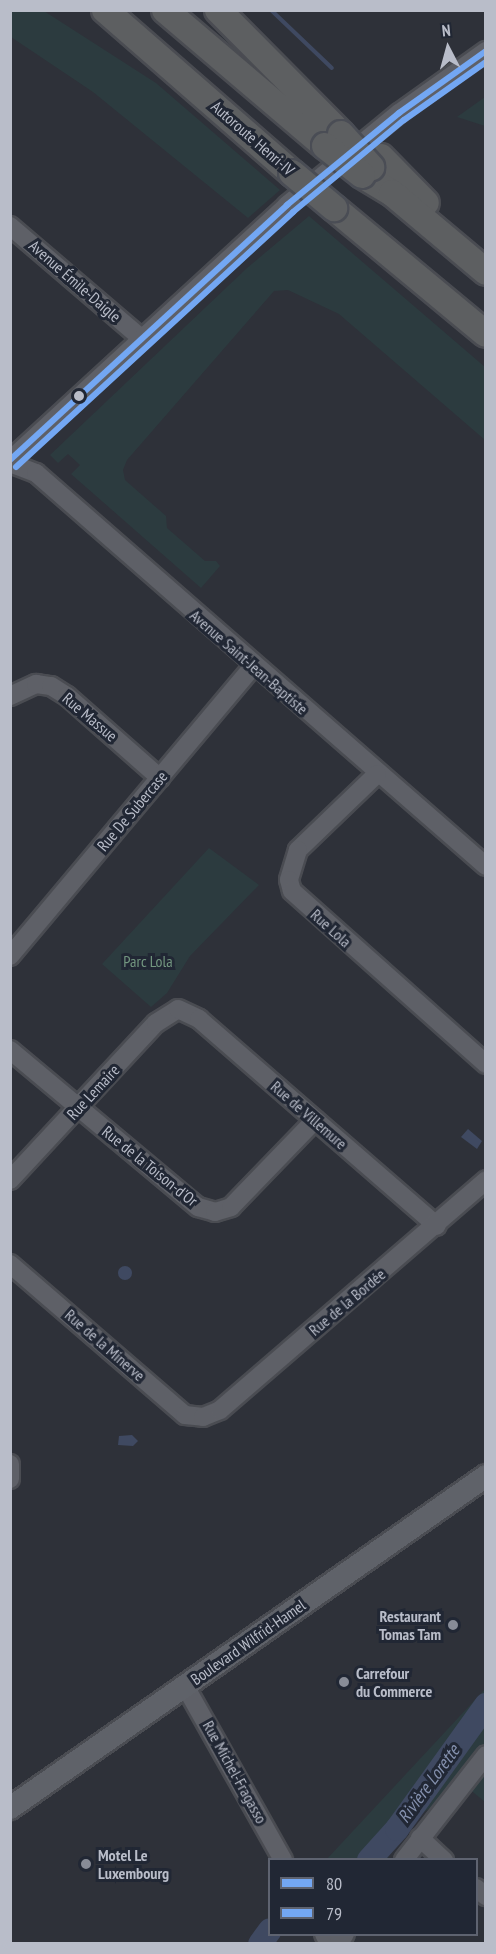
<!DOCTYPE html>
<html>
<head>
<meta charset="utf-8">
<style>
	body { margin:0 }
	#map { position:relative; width:496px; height:1954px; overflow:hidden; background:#2e3139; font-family:"PT Sans Narrow",sans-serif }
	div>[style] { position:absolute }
	.green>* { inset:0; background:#2c3b3f }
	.water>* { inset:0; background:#3f4961 }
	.round { border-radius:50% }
	.stream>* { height:4px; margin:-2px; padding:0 2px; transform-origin:2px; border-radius:2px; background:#3f4961 }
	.river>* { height:24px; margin:-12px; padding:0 12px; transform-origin:12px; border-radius:12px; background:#3f4961 }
	.roads { filter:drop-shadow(2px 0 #4a4c52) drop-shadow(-2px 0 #4a4c52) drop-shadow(0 2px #4a4c52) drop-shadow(0 -2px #4a4c52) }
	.minor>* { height:18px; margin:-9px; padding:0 9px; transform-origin:9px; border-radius:9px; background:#5e6067 }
	.major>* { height:22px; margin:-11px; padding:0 11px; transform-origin:11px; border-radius:11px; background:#5f6269 }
	.highway>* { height:26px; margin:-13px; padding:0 13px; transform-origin:13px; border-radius:13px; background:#5d5f61 }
	.bridges { filter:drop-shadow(2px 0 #4a4d55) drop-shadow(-2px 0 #4a4d55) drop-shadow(0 2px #4a4d55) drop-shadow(0 -2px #4a4d55) }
	.highway-bridge>* { height:26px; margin:-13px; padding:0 13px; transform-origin:13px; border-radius:13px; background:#5d5f61 }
	.bus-1>* { height:6px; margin:-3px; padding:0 3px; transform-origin:3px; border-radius:3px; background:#73a7f3 }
	.bus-2>* { height:6px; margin:-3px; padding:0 3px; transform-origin:3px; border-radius:3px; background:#73a7f3 }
	.dots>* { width:16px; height:16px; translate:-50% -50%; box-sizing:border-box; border:3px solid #212734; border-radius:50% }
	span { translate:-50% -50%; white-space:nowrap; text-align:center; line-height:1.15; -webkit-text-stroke:6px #212734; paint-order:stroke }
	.street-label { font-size:16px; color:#b9bdc9 }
	.park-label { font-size:16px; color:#739780 }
	.poi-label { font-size:16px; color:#b9bdc9; font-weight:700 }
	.right { translate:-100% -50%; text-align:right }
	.left { translate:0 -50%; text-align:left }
	.water-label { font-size:18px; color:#8490ad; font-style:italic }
	.frame { position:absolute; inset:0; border:12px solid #b9bdc9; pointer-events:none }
	.legend { position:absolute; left:268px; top:1858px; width:210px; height:78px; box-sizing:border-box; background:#212734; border:2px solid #5e6370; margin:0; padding:8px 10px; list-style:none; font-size:18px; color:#b9bdc9 }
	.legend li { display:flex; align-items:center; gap:12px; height:30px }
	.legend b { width:30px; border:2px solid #5e6370 }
	.north { position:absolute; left:418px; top:18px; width:60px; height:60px; -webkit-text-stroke:4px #212734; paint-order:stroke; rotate:354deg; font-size:16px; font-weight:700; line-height:24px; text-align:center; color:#b9bdc9 }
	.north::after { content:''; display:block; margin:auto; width:21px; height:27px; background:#b9bdc9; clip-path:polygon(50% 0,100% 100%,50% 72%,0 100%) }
</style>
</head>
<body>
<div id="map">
	<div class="green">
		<div style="clip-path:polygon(10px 11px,44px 11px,156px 83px,280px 190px,248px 218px,93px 92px,11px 37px)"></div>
		<div style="clip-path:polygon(485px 97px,485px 126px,457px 117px)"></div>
		<div style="clip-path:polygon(309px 216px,485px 367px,485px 440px,339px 314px,288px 290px,274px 291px,127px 460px,123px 470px,125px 480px,166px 516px,167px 528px,205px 561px,216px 561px,220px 566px,201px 588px,71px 474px,80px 465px,68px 454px,58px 463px,50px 455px,247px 268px)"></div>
		<div style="clip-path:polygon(209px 848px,259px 885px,190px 956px,167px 993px,151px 1007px,102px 964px)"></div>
		<div style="clip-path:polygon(485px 1689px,485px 1744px,430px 1808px,392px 1834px,388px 1859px,326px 1860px)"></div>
		<div style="clip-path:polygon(485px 1765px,485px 1802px,468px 1788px)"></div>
	</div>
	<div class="water">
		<div style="clip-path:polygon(468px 1129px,482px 1141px,477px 1149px,461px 1137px)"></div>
		<div class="round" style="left:118px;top:1266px;width:14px;height:14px"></div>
		<div style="clip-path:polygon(132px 1435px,138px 1441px,133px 1446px,118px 1445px,119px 1436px)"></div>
	</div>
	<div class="stream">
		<div style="left:271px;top:10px;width:84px;rotate:43.6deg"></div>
	</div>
	<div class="river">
		<div style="left:369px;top:1860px;width:42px;rotate:-47.9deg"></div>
		<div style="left:397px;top:1829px;width:153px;rotate:-54.3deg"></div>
		<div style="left:260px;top:1944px;width:17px;rotate:-54deg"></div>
	</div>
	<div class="roads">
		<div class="minor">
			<div style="left:10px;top:226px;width:171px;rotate:40.5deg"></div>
			<div style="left:10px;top:460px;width:377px;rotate:-42.6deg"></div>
			<div style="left:287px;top:205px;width:145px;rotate:-39.4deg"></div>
			<div style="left:399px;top:113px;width:107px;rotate:-35.5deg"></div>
			<div style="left:10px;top:463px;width:28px;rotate:21deg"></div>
			<div style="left:36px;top:473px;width:597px;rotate:41.13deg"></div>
			<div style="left:10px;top:696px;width:29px;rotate:-25deg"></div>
			<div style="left:36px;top:684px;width:15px;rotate:8deg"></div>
			<div style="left:51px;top:686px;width:19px;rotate:32deg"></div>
			<div style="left:67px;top:696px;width:124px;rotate:41.4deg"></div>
			<div style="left:377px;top:774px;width:110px;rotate:136.1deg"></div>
			<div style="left:298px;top:850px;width:31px;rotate:107deg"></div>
			<div style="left:289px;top:880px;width:11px;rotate:75deg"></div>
			<div style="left:292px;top:891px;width:260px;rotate:41.7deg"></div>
			<div style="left:10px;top:956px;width:378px;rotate:-50deg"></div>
			<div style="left:10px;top:1050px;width:245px;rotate:39.9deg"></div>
			<div style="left:198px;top:1207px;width:18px;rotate:16deg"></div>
			<div style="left:215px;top:1212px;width:17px;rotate:-17deg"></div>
			<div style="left:231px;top:1207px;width:121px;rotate:-46deg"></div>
			<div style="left:10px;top:1180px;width:214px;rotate:-47.1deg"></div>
			<div style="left:156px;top:1023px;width:26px;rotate:-32deg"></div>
			<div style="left:178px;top:1009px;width:23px;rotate:25deg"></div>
			<div style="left:199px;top:1019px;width:315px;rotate:41deg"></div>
			<div style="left:10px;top:1264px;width:231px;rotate:40.8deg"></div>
			<div style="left:185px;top:1415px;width:18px;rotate:6deg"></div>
			<div style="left:203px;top:1417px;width:18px;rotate:-22deg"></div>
			<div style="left:220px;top:1410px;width:352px;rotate:-40.8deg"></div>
			<div style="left:10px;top:1464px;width:15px;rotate:90deg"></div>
			<div style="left:185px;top:1686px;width:200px;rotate:60.6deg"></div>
			<div style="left:420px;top:1838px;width:33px;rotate:43deg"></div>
			<div style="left:404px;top:1860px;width:133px;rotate:-52deg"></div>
			<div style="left:476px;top:1888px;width:13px;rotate:39deg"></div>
			<div style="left:324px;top:1934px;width:11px;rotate:63deg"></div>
			<div style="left:338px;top:1944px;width:12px;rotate:-55deg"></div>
		</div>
		<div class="major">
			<div style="left:10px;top:1808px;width:580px;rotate:-34.89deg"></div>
		</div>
		<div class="highway">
			<div style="left:105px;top:10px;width:248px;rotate:41.1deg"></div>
			<div style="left:165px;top:10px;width:210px;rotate:40.4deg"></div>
			<div style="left:218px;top:10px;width:175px;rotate:45.2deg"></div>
			<div style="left:381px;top:157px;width:64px;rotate:45.6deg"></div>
			<div style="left:362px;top:175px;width:35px;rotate:31deg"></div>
			<div style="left:392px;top:193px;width:123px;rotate:40deg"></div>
			<div style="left:334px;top:208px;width:197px;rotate:39.7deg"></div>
		</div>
	</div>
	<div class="bridges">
		<div class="highway-bridge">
			<div style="left:341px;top:134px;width:45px;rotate:47.7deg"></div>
			<div style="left:325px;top:146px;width:47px;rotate:38.1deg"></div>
			<div style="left:292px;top:173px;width:55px;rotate:39.8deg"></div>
		</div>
	</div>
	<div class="bus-1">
		<div style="left:10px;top:460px;width:377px;rotate:-42.6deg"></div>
		<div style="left:287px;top:205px;width:145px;rotate:-39.4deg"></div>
		<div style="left:399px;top:113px;width:107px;rotate:-35.5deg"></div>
	</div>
	<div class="bus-2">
		<div style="left:16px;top:467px;width:377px;rotate:-42.6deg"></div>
		<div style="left:293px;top:212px;width:144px;rotate:-39.7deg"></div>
		<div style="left:404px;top:120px;width:100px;rotate:-35.3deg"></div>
	</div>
	<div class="dots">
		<div style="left:79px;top:396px;background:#b9bdc9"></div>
		<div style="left:453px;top:1625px;background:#888c97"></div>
		<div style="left:344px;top:1682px;background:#888c97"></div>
		<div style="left:86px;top:1864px;background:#888c97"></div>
	</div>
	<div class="street-label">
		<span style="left:253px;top:138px;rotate:41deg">Autoroute Henri-IV</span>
		<span style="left:75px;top:281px;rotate:41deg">Avenue Émile-Daigle</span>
		<span style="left:249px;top:662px;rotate:41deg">Avenue Saint-Jean-Baptiste</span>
		<span style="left:90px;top:717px;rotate:40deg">Rue Massue</span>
		<span style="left:132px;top:811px;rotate:-50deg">Rue De Subercase</span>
		<span style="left:331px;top:928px;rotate:42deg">Rue Lola</span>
		<span style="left:93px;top:1092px;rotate:-47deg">Rue Lemaire</span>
		<span style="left:309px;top:1115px;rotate:41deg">Rue de Villemure</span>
		<span style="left:150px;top:1166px;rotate:39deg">Rue de la Toison-d'Or</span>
		<span style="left:347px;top:1302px;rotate:-40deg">Rue de la Bordée</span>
		<span style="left:105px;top:1345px;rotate:41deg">Rue de la Minerve</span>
		<span style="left:248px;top:1642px;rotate:-35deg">Boulevard Wilfrid-Hamel</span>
		<span style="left:235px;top:1772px;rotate:61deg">Rue Michel-Fragasso</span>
	</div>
	<div class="park-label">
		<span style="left:148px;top:961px">Parc Lola</span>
	</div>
	<div class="poi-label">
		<span class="right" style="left:441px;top:1625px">Restaurant<br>Tomas Tam</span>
		<span class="left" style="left:356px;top:1682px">Carrefour<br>du Commerce</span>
		<span class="left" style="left:98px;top:1864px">Motel Le<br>Luxembourg</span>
	</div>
	<div class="water-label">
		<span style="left:429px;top:1784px;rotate:-54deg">Rivière Lorette</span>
	</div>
	<div class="frame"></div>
	<ul class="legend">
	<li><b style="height:8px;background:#73a7f3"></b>80</li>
	<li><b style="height:8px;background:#73a7f3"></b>79</li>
	</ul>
	<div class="north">N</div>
</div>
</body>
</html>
